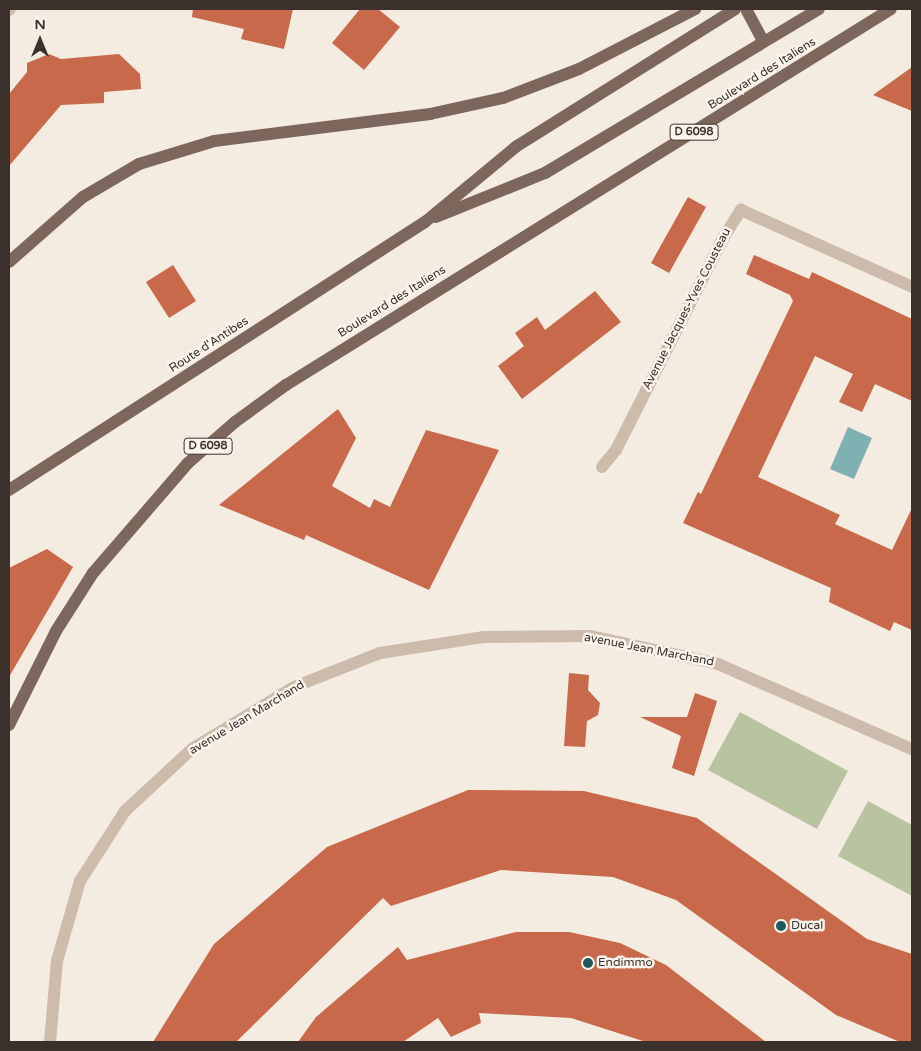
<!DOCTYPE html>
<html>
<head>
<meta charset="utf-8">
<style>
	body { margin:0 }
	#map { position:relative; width:921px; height:1051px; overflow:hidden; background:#f4ebe1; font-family:"Varela Round",sans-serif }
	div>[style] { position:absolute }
	.green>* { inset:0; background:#b8c4a0 }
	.water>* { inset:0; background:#7fb0b2 }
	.building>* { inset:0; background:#c8694b }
	.minor>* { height:12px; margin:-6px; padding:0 6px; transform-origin:6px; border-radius:6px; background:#cdbbac }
	.major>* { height:12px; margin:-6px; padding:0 6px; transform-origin:6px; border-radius:6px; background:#7d675c }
	.dots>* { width:14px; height:14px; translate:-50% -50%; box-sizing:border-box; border:2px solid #fbf5ee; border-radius:50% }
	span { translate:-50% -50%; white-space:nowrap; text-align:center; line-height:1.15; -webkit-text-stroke:5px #fbf5ee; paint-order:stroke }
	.shield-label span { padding:1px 4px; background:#fbf5ee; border:1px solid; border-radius:4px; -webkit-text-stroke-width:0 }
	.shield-label { font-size:11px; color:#3b302b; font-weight:700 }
	.street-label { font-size:12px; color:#3b302b }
	.poi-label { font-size:12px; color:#3b302b }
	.left { translate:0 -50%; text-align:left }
	.frame { position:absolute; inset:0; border:10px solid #3b302b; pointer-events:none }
	.north { position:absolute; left:15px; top:15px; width:50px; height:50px; -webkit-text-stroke:4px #fbf5ee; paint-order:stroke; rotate:0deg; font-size:14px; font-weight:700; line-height:20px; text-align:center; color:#3b302b }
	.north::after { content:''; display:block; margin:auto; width:18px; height:22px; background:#3b302b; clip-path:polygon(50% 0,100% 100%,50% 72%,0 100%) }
</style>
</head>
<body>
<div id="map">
	<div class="green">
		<div style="clip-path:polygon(740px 712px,848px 771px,817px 829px,708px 770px)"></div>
		<div style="clip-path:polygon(868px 801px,912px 825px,912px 896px,838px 856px)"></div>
	</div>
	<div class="water">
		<div style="clip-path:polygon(848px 427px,872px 438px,854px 479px,830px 469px)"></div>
	</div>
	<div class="building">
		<div style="clip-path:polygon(193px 9px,293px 9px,284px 49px,241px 39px,244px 29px,192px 17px)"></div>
		<div style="clip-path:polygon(360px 9px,378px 9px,400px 27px,364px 70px,332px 43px)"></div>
		<div style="clip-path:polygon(49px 54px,61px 59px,119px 54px,140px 74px,141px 89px,104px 92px,104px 103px,61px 105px,9px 166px,9px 94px,27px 72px,27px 63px)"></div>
		<div style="clip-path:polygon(912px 67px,912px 111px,873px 95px)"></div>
		<div style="clip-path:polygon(688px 197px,706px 207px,669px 273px,651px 263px)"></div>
		<div style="clip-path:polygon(754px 255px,809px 279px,812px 272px,912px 319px,912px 401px,875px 384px,862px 412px,839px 402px,853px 374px,815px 356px,758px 477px,840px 515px,835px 524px,892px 550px,912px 508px,912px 630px,894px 622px,890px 631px,829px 602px,831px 588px,683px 523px,698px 492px,701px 494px,793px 301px,790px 295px,746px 274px)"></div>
		<div style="clip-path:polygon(173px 265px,196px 301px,169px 318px,146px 282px)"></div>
		<div style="clip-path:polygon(595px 291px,621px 322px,522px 399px,498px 366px,524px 346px,515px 333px,537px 317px,545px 330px)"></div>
		<div style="clip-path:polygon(338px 409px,356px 438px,332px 486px,370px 508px,374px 499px,390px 507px,426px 430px,499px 450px,429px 590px,306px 535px,304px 540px,219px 505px)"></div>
		<div style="clip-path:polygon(47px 549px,73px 567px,9px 677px,9px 568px)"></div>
		<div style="clip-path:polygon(569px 673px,589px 675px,588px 690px,600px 703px,598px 715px,587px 721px,585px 747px,564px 746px)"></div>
		<div style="clip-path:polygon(695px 693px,717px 701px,694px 776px,672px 768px,681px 736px,640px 717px,687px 717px)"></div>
		<div style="clip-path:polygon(468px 790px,584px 791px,697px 818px,867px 939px,912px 954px,912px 1042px,900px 1042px,836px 1015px,676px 900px,613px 877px,501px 870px,391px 906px,383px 898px,236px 1042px,153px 1042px,214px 944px,327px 847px)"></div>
		<div style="clip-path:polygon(516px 932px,569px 932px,620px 943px,666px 965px,766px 1042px,646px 1042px,571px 1018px,479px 1013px,481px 1023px,451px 1037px,438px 1018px,403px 1042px,298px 1042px,316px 1017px,398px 947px,407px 960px)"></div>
	</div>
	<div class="minor">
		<div style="left:9px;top:10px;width:1px;rotate:-45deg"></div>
		<div style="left:602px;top:467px;width:22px;rotate:-51deg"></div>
		<div style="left:616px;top:450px;width:235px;rotate:-63.2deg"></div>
		<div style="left:722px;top:240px;width:36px;rotate:-58deg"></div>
		<div style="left:741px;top:210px;width:188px;rotate:24.2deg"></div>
		<div style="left:50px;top:1042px;width:81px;rotate:-85.1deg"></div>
		<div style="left:57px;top:961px;width:83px;rotate:-74deg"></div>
		<div style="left:80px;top:881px;width:83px;rotate:-57.3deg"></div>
		<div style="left:125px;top:811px;width:91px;rotate:-42.8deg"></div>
		<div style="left:192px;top:749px;width:119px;rotate:-31.3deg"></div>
		<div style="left:294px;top:687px;width:92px;rotate:-21.6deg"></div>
		<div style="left:380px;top:653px;width:104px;rotate:-8.8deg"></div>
		<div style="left:483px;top:637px;width:108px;rotate:-0.5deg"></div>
		<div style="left:591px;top:636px;width:130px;rotate:12.4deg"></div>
		<div style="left:718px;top:664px;width:212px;rotate:23.7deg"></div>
	</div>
	<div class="major">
		<div style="left:746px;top:9px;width:36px;rotate:62deg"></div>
		<div style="left:436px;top:217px;width:118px;rotate:-22deg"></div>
		<div style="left:545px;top:173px;width:319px;rotate:-30.9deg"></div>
		<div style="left:9px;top:262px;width:98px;rotate:-41.3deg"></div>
		<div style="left:83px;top:197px;width:65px;rotate:-30.5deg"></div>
		<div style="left:139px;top:164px;width:78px;rotate:-17deg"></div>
		<div style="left:214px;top:141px;width:218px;rotate:-7.1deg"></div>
		<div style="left:430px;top:114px;width:75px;rotate:-12.4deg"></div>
		<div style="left:503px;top:98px;width:81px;rotate:-20.9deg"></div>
		<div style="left:579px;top:69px;width:131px;rotate:-27.3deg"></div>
		<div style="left:9px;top:490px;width:495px;rotate:-32.8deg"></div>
		<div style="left:425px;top:222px;width:119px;rotate:-39.6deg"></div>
		<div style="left:517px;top:146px;width:257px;rotate:-32.1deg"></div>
		<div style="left:9px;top:725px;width:105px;rotate:-63.4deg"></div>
		<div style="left:56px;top:631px;width:69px;rotate:-57.5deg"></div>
		<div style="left:93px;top:573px;width:145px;rotate:-49.2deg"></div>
		<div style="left:188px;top:463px;width:62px;rotate:-41.1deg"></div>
		<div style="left:235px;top:422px;width:63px;rotate:-36deg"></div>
		<div style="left:286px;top:385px;width:712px;rotate:-31.86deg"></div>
	</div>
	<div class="dots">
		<div style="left:781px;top:926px;background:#1f5a5e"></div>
		<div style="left:588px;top:963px;background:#1f5a5e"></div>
	</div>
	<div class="shield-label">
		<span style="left:694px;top:132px">D 6098</span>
		<span style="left:208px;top:446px">D 6098</span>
	</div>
	<div class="street-label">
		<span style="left:762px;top:74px;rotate:-32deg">Boulevard des Italiens</span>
		<span style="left:392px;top:302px;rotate:-32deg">Boulevard des Italiens</span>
		<span style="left:687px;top:309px;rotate:-63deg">Avenue Jacques-Yves Cousteau</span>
		<span style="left:209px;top:345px;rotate:-33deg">Route d'Antibes</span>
		<span style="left:649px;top:650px;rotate:11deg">avenue Jean Marchand</span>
		<span style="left:247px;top:718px;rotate:-31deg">avenue Jean Marchand</span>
	</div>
	<div class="poi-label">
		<span class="left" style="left:791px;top:926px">Ducal</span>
		<span class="left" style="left:598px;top:963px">Endimmo</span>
	</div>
	<div class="frame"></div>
	<div class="north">N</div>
</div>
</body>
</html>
